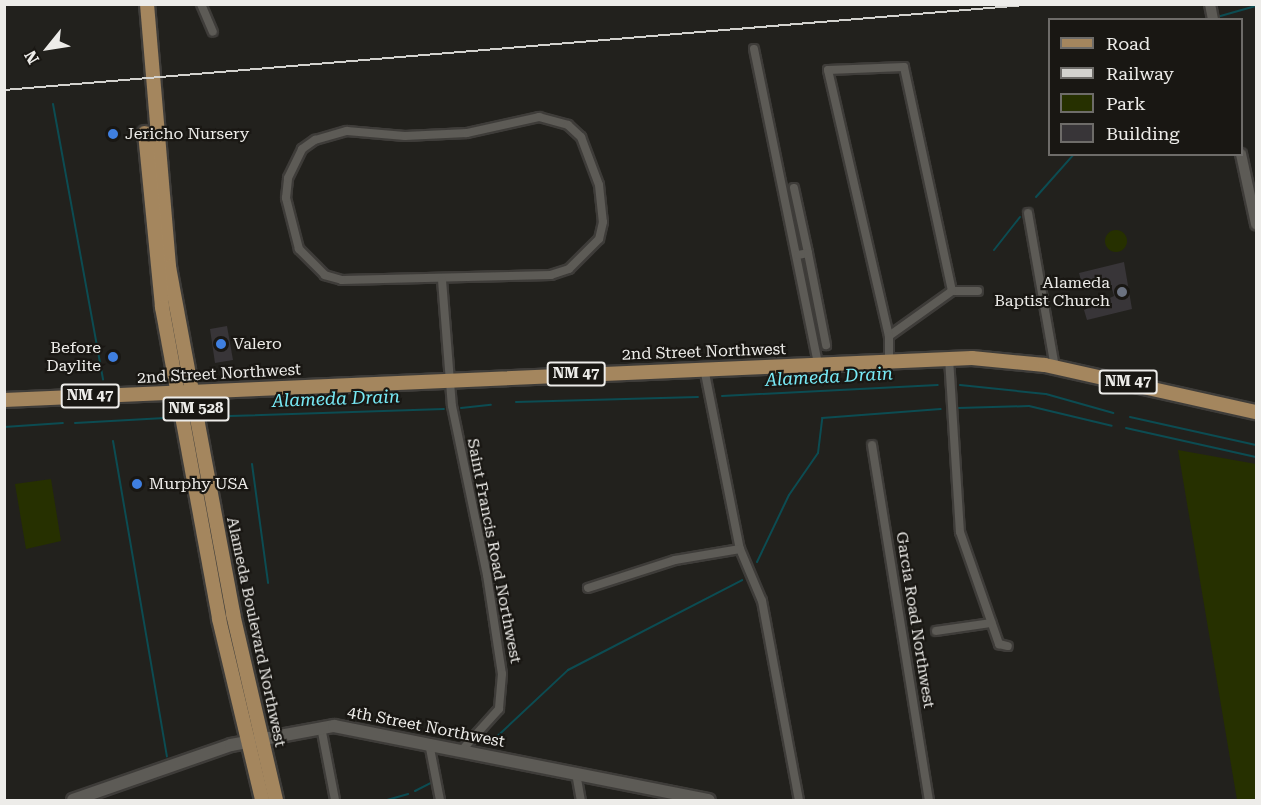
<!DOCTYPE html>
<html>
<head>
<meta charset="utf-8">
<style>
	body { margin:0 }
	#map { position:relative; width:1261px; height:805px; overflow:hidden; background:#22211d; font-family:"Roboto Serif",serif }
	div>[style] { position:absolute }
	.green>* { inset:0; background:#263000 }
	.round { border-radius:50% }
	.stream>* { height:2px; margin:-1px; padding:0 1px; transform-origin:1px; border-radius:1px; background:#0c4c52 }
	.building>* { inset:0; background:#383538 }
	.roads { filter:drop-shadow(2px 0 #3e3c39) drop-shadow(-2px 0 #3e3c39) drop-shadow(0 2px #3e3c39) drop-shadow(0 -2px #3e3c39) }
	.minor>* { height:8px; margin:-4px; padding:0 4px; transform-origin:4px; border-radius:4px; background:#5d5b56 }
	.tertiary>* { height:10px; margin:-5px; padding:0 5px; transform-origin:5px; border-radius:5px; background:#5d5b56 }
	.secondary>* { height:12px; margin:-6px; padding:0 6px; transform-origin:6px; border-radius:6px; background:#5d5b56 }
	.primary>* { height:14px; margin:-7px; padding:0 7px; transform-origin:7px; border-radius:7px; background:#a4865e }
	.rail>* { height:2px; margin:-1px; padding:0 1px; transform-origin:1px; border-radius:1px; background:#d3d2ce }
	.dots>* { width:16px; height:16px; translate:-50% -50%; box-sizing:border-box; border:3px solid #191713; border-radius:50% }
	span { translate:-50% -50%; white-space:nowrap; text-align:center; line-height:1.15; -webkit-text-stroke:4.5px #191713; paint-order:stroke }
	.shield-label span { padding:2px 4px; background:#191713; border:2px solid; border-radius:4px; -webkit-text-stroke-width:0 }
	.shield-label { font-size:15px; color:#edece9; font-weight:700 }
	.poi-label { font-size:16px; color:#edece9 }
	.left { translate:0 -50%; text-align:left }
	.right { translate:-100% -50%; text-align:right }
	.street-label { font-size:16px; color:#edece9 }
	.water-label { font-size:18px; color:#78ebf7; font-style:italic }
	.frame { position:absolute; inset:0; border:6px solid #edece9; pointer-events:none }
	.legend { position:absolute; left:1048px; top:18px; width:195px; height:138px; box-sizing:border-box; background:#191713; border:2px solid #6e6c69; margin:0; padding:8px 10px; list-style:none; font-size:18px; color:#edece9 }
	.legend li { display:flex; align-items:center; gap:12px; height:30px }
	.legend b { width:30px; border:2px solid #6e6c69 }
	.north { position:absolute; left:18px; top:18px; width:60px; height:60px; -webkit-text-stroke:4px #191713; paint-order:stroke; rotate:240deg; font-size:16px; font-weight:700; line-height:24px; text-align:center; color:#edece9 }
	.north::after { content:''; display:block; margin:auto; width:21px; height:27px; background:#edece9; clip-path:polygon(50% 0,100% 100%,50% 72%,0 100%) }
</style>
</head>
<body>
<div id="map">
	<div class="green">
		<div class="round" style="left:1105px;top:230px;width:22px;height:22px"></div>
		<div style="clip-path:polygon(1178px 450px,1256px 464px,1256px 800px,1237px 800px)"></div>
		<div style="clip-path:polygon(51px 479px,61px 541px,26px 549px,15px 484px)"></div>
	</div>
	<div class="stream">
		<div style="left:1217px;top:17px;width:41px;rotate:-15.8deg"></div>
		<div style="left:53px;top:104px;width:280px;rotate:79.7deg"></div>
		<div style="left:1036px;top:197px;width:57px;rotate:-48.5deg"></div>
		<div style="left:994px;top:250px;width:42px;rotate:-51.8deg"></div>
		<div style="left:960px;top:385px;width:86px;rotate:6deg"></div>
		<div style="left:1046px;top:394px;width:70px;rotate:15.8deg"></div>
		<div style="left:722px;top:396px;width:216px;rotate:-2.9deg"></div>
		<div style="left:516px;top:402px;width:182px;rotate:-1.6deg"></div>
		<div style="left:461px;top:408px;width:30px;rotate:-6deg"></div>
		<div style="left:958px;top:408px;width:71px;rotate:-1.6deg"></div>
		<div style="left:1029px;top:406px;width:85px;rotate:13.5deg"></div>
		<div style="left:230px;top:416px;width:214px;rotate:-1.9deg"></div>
		<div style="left:1130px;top:417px;width:129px;rotate:12.5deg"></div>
		<div style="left:75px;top:423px;width:90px;rotate:-3.2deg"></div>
		<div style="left:4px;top:427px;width:59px;rotate:-3.9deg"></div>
		<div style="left:1126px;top:428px;width:133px;rotate:12.6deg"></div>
		<div style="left:113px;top:441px;width:320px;rotate:80.3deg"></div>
		<div style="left:252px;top:464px;width:120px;rotate:82.3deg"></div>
		<div style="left:757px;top:562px;width:74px;rotate:-64.5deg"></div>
		<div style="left:789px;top:495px;width:51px;rotate:-55.4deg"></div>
		<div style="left:818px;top:453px;width:35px;rotate:-83deg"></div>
		<div style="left:822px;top:418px;width:119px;rotate:-4.3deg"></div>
		<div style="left:490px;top:743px;width:107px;rotate:-43.1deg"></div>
		<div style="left:568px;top:670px;width:196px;rotate:-27.3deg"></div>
		<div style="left:415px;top:791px;width:20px;rotate:-27deg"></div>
		<div style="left:387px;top:800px;width:22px;rotate:-16deg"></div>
	</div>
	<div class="building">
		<div style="clip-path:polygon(1124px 262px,1132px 309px,1087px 320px,1084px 310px,1114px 296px,1110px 282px,1083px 288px,1079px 273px)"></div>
		<div style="clip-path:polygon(227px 326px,233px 360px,215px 363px,210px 329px)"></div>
	</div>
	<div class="roads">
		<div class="minor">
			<div style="left:201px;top:4px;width:30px;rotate:67deg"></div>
			<div style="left:754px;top:49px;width:321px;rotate:78.5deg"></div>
			<div style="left:539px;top:117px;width:30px;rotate:15deg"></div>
			<div style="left:568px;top:125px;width:18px;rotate:43deg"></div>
			<div style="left:581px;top:137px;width:51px;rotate:69.4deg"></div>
			<div style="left:599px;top:185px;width:37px;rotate:84deg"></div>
			<div style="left:603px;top:222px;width:17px;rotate:103deg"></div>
			<div style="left:599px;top:239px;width:42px;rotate:135deg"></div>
			<div style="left:569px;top:269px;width:19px;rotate:162deg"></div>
			<div style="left:551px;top:275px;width:209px;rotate:178.6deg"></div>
			<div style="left:342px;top:280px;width:18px;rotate:-164deg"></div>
			<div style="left:325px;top:275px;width:37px;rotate:-135deg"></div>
			<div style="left:299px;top:249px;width:53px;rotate:-104.3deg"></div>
			<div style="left:286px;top:198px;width:20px;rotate:-84deg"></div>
			<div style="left:288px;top:178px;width:32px;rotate:-64deg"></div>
			<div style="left:302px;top:149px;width:16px;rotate:-35deg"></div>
			<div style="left:315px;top:140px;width:33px;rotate:-16deg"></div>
			<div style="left:347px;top:131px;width:58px;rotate:4.9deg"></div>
			<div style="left:405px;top:136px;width:62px;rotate:-2.8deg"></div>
			<div style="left:467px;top:133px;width:74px;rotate:-12.5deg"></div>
			<div style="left:794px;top:188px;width:66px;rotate:77.8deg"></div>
			<div style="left:1028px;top:213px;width:156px;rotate:80.1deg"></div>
			<div style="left:798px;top:255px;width:10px;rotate:-11deg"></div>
			<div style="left:808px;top:253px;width:94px;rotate:78.9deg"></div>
			<div style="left:442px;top:280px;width:126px;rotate:85.5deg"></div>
			<div style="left:452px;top:406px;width:173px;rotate:78.3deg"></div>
			<div style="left:487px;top:575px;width:100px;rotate:81.4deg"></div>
			<div style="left:502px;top:674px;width:35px;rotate:95deg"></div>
			<div style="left:499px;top:709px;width:55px;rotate:132.1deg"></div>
			<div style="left:952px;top:291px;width:26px"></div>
			<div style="left:889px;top:336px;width:77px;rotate:-35.5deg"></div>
			<div style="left:952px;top:291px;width:229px;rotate:-102.1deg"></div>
			<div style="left:904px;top:67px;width:76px;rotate:177.7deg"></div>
			<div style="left:828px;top:70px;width:273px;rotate:77.1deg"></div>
			<div style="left:889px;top:336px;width:25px;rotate:90deg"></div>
			<div style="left:949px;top:358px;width:174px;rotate:86.4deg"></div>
			<div style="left:960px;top:532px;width:119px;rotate:70.8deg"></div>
			<div style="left:999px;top:644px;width:9px;rotate:13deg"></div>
			<div style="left:704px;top:368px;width:185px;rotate:78.8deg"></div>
			<div style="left:740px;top:549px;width:56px;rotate:67.1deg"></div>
			<div style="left:762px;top:601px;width:202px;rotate:79.5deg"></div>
			<div style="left:872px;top:445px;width:360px;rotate:80.9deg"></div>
			<div style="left:588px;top:588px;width:91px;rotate:-17.8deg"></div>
			<div style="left:675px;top:560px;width:66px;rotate:-9.6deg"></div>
			<div style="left:936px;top:631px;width:56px;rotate:-8.3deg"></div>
			<div style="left:321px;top:727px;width:74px;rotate:79.1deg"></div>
			<div style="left:429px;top:743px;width:58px;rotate:79.1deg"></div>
			<div style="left:576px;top:773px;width:27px;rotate:80deg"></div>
		</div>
		<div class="tertiary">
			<div style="left:1210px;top:4px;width:16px;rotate:79deg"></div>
			<div style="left:1241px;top:154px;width:72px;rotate:77.9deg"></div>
		</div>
		<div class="secondary">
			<div style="left:73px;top:800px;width:167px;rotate:-19.2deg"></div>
			<div style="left:231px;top:745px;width:105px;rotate:-10.5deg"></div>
			<div style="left:334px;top:726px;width:382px;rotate:11.2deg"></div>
		</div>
		<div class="primary">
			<div style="left:147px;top:4px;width:264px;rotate:85.2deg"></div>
			<div style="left:169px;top:267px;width:353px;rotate:79.5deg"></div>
			<div style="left:233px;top:614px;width:191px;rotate:77deg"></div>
			<div style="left:145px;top:133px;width:175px;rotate:84.4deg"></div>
			<div style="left:162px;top:307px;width:317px;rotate:79.6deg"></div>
			<div style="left:219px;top:619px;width:186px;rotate:76.6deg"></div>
			<div style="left:4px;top:400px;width:969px;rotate:-2.48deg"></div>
			<div style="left:972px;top:358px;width:73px;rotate:5.5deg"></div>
			<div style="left:1045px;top:365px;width:216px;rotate:12.6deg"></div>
		</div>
	</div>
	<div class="rail">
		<div style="left:4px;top:90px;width:1037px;rotate:-4.76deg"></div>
	</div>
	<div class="dots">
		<div style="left:113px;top:134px;background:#3f7fe0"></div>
		<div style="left:1122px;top:292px;background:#6b7280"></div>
		<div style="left:221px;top:344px;background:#3f7fe0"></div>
		<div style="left:113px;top:357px;background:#3f7fe0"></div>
		<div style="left:137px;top:484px;background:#3f7fe0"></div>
	</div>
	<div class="shield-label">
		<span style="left:576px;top:374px">NM 47</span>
		<span style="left:1128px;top:382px">NM 47</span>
		<span style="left:90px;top:396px">NM 47</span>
		<span style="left:196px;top:409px">NM 528</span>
	</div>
	<div class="poi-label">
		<span class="left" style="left:125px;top:134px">Jericho Nursery</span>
		<span class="right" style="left:1110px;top:292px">Alameda<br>Baptist Church</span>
		<span class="left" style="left:233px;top:344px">Valero</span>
		<span class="right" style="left:101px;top:357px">Before<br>Daylite</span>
		<span class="left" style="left:149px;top:484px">Murphy USA</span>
	</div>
	<div class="street-label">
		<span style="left:704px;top:352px;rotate:-2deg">2nd Street Northwest</span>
		<span style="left:219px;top:374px;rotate:-3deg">2nd Street Northwest</span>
		<span style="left:494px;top:551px;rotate:79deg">Saint Francis Road Northwest</span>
		<span style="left:915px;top:620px;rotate:81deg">Garcia Road Northwest</span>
		<span style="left:256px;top:632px;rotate:78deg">Alameda Boulevard Northwest</span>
		<span style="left:426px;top:727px;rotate:11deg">4th Street Northwest</span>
	</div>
	<div class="water-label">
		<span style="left:829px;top:377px;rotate:-3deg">Alameda Drain</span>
		<span style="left:336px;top:399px;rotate:-2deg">Alameda Drain</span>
	</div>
	<div class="frame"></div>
	<ul class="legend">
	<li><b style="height:8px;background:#a4865e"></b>Road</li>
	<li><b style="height:8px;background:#d3d2ce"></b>Railway</li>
	<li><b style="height:16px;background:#263000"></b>Park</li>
	<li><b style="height:16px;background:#383538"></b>Building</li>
	</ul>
	<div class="north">N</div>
</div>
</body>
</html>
